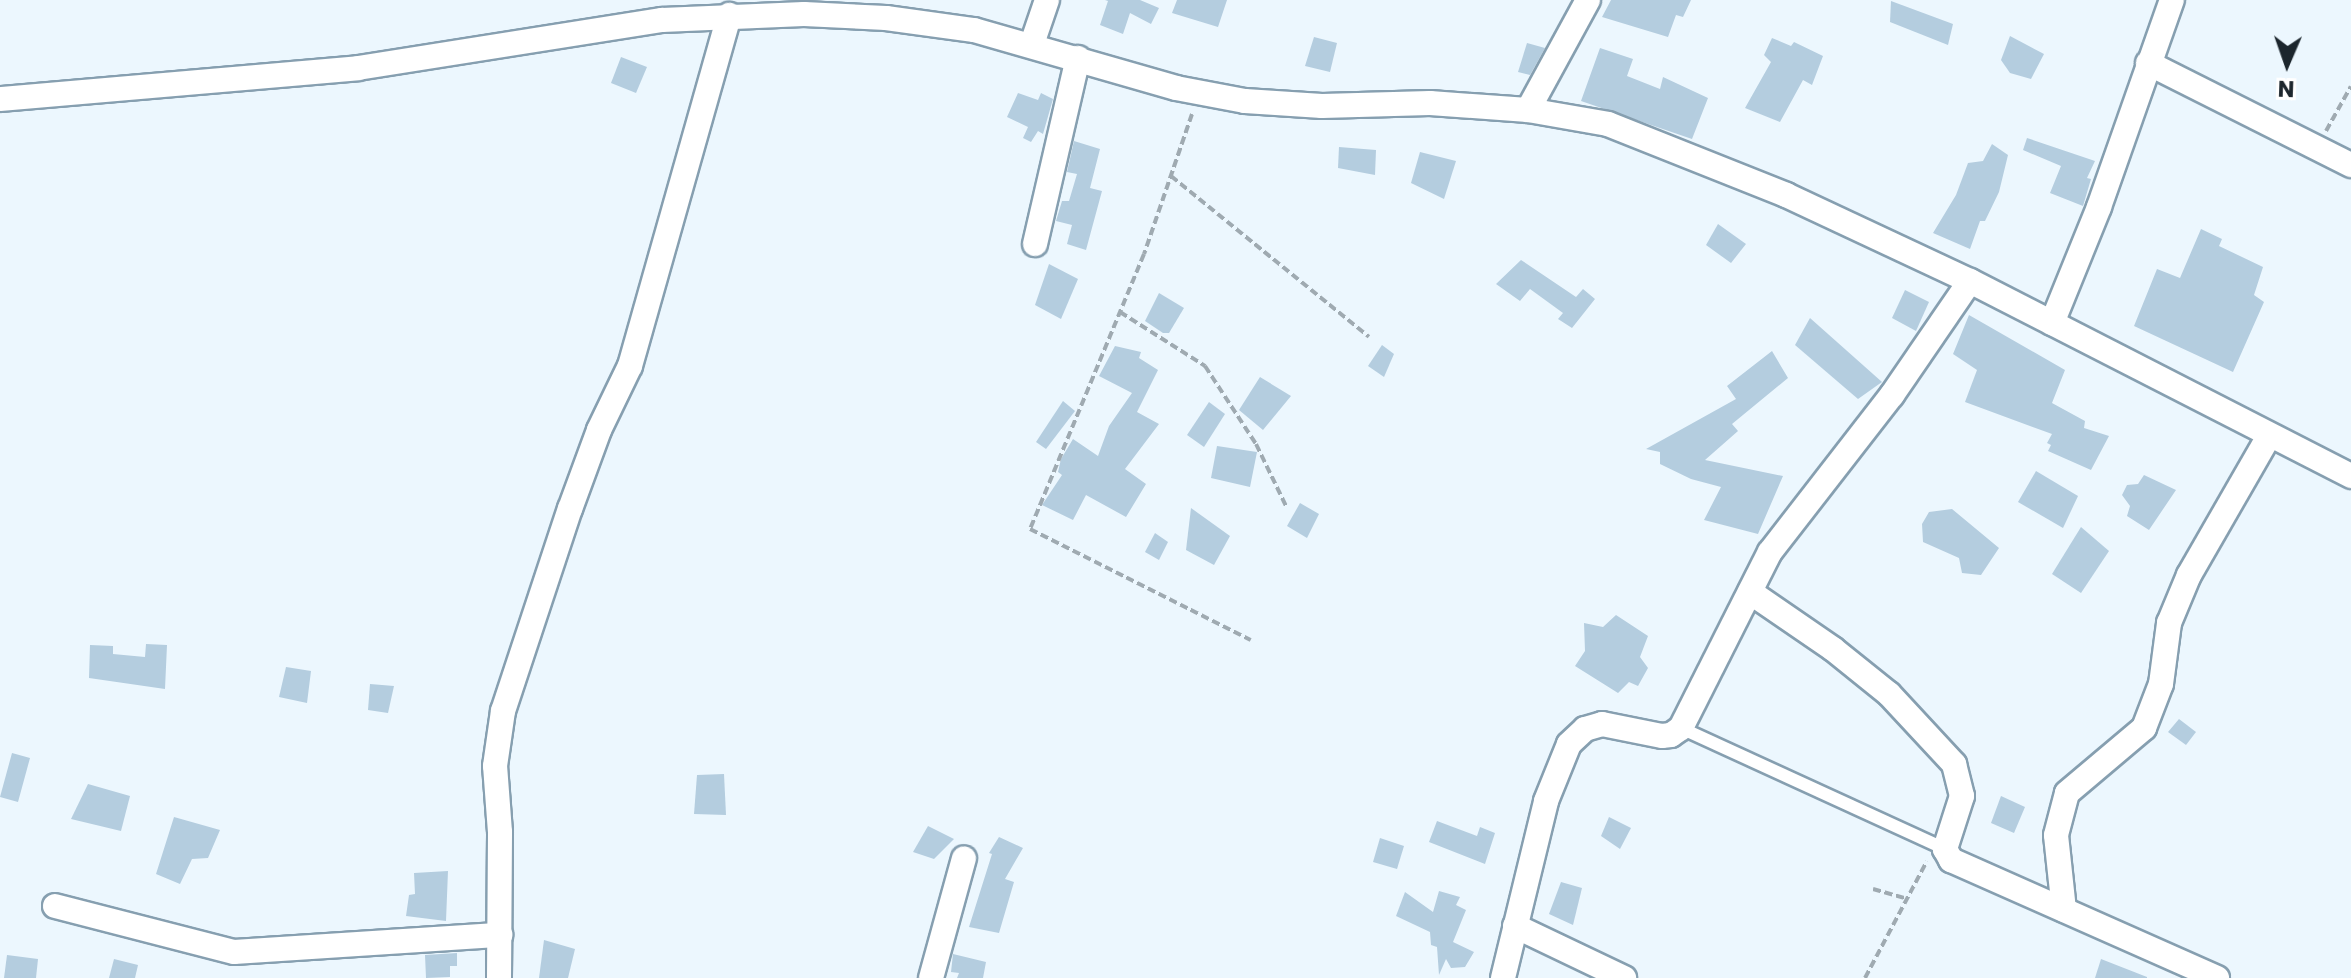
<!DOCTYPE html>
<html>
<head>
<meta charset="utf-8">
<style>
	body { margin:0 }
	#map { position:relative; width:2351px; height:978px; overflow:hidden; background:#ecf7fe; font-family:Poppins,sans-serif }
	div>[style] { position:absolute }
	.building>* { inset:0; background:#b4cddf }
	.path>* { height:4px; margin-top:-2px; transform-origin:0; background:repeating-linear-gradient(90deg,#9faab1 0 8px,transparent 0 12px) }
	.roads { filter:drop-shadow(2px 0 #869fb0) drop-shadow(-2px 0 #869fb0) drop-shadow(0 2px #869fb0) drop-shadow(0 -2px #869fb0) }
	.lane>* { height:12px; margin:-6px; padding:0 6px; transform-origin:6px; border-radius:6px; background:#fff }
	.street>* { height:24px; margin:-12px; padding:0 12px; transform-origin:12px; border-radius:12px; background:#fff }
	span { translate:-50% -50%; white-space:nowrap; text-align:center; line-height:1.15; -webkit-text-stroke:6px #fff; paint-order:stroke }
	.north { position:absolute; left:2247px; top:24px; width:80px; height:80px; -webkit-text-stroke:6px #fff; paint-order:stroke; rotate:182deg; font-size:22px; font-weight:700; line-height:32px; text-align:center; color:#1c262d }
	.north::after { content:''; display:block; margin:auto; width:28px; height:36px; background:#1c262d; clip-path:polygon(50% 0,100% 100%,50% 72%,0 100%) }
</style>
</head>
<body>
<div id="map">
	<div class="building">
		<div style="clip-path:polygon(1105px 0,1140px 0,1159px 8px,1151px 24px,1130px 13px,1123px 34px,1100px 25px,1108px 1px)"></div>
		<div style="clip-path:polygon(1177px 0,1227px 0,1218px 27px,1172px 13px)"></div>
		<div style="clip-path:polygon(1611px 0,1691px 0,1683px 17px,1676px 15px,1668px 37px,1602px 17px)"></div>
		<div style="clip-path:polygon(1891px 1px,1953px 24px,1948px 45px,1890px 22px)"></div>
		<div style="clip-path:polygon(2010px 36px,2044px 54px,2031px 79px,2010px 73px,2001px 60px)"></div>
		<div style="clip-path:polygon(1314px 37px,1337px 43px,1330px 72px,1305px 66px)"></div>
		<div style="clip-path:polygon(1772px 38px,1791px 46px,1794px 42px,1823px 56px,1812px 85px,1803px 80px,1780px 122px,1745px 108px,1771px 62px,1764px 55px)"></div>
		<div style="clip-path:polygon(1527px 43px,1545px 48px,1530px 75px,1518px 72px)"></div>
		<div style="clip-path:polygon(1600px 48px,1633px 59px,1627px 76px,1660px 89px,1663px 77px,1708px 98px,1692px 139px,1581px 101px)"></div>
		<div style="clip-path:polygon(621px 57px,647px 67px,636px 93px,611px 83px)"></div>
		<div style="clip-path:polygon(1018px 93px,1038px 100px,1041px 93px,1053px 99px,1043px 134px,1038px 131px,1031px 142px,1023px 138px,1028px 127px,1007px 117px)"></div>
		<div style="clip-path:polygon(2027px 138px,2095px 161px,2087px 178px,2091px 179px,2083px 206px,2050px 193px,2061px 166px,2023px 150px)"></div>
		<div style="clip-path:polygon(1074px 141px,1100px 149px,1090px 188px,1102px 191px,1086px 250px,1067px 244px,1072px 225px,1056px 221px,1062px 201px,1069px 201px,1077px 174px,1067px 172px)"></div>
		<div style="clip-path:polygon(1992px 144px,2008px 155px,1999px 192px,1985px 221px,1980px 221px,1970px 249px,1933px 233px,1956px 195px,1968px 163px,1983px 161px)"></div>
		<div style="clip-path:polygon(1339px 147px,1376px 150px,1375px 175px,1338px 168px)"></div>
		<div style="clip-path:polygon(1420px 152px,1456px 161px,1444px 199px,1411px 183px)"></div>
		<div style="clip-path:polygon(1718px 224px,1746px 244px,1731px 263px,1706px 245px)"></div>
		<div style="clip-path:polygon(2201px 229px,2222px 239px,2219px 246px,2263px 267px,2254px 295px,2264px 302px,2233px 372px,2134px 326px,2157px 269px,2180px 278px)"></div>
		<div style="clip-path:polygon(1521px 260px,1576px 297px,1583px 289px,1595px 299px,1572px 328px,1558px 319px,1563px 313px,1530px 289px,1520px 301px,1496px 284px)"></div>
		<div style="clip-path:polygon(1049px 264px,1078px 279px,1061px 319px,1035px 305px)"></div>
		<div style="clip-path:polygon(1905px 290px,1929px 302px,1916px 331px,1892px 318px)"></div>
		<div style="clip-path:polygon(1159px 293px,1184px 308px,1169px 333px,1163px 333px,1145px 321px)"></div>
		<div style="clip-path:polygon(1969px 315px,2065px 370px,2052px 403px,2085px 421px,2084px 428px,2109px 436px,2091px 470px,2048px 451px,2051px 445px,2047px 443px,2052px 434px,1965px 402px,1977px 370px,1953px 354px)"></div>
		<div style="clip-path:polygon(1810px 318px,1882px 382px,1858px 399px,1795px 345px)"></div>
		<div style="clip-path:polygon(1382px 345px,1394px 354px,1384px 377px,1368px 366px)"></div>
		<div style="clip-path:polygon(1115px 346px,1141px 352px,1139px 358px,1158px 370px,1137px 412px,1159px 424px,1125px 469px,1146px 484px,1126px 517px,1086px 495px,1073px 520px,1042px 505px,1062px 475px,1058px 472px,1061px 459px,1073px 439px,1098px 456px,1109px 426px,1132px 393px,1099px 376px)"></div>
		<div style="clip-path:polygon(1772px 351px,1788px 378px,1732px 424px,1738px 431px,1705px 460px,1783px 476px,1758px 534px,1704px 520px,1721px 487px,1691px 479px,1660px 464px,1660px 452px,1646px 449px,1736px 399px,1727px 386px)"></div>
		<div style="clip-path:polygon(1260px 377px,1291px 396px,1263px 430px,1239px 410px)"></div>
		<div style="clip-path:polygon(1063px 401px,1075px 411px,1046px 449px,1036px 442px)"></div>
		<div style="clip-path:polygon(1209px 402px,1225px 414px,1204px 447px,1187px 435px)"></div>
		<div style="clip-path:polygon(1217px 446px,1257px 452px,1250px 487px,1211px 478px)"></div>
		<div style="clip-path:polygon(2036px 471px,2078px 496px,2063px 528px,2018px 502px)"></div>
		<div style="clip-path:polygon(2144px 475px,2176px 490px,2149px 530px,2127px 516px,2130px 506px,2122px 495px,2127px 485px,2138px 484px)"></div>
		<div style="clip-path:polygon(1300px 503px,1319px 514px,1307px 538px,1287px 526px)"></div>
		<div style="clip-path:polygon(1191px 508px,1230px 536px,1214px 565px,1186px 550px)"></div>
		<div style="clip-path:polygon(1952px 509px,1999px 548px,1981px 575px,1962px 573px,1959px 558px,1923px 542px,1922px 524px,1929px 512px)"></div>
		<div style="clip-path:polygon(2081px 527px,2109px 551px,2081px 593px,2052px 574px)"></div>
		<div style="clip-path:polygon(1155px 533px,1168px 542px,1159px 560px,1145px 552px)"></div>
		<div style="clip-path:polygon(1616px 615px,1648px 636px,1640px 657px,1648px 668px,1638px 686px,1629px 682px,1618px 693px,1575px 666px,1585px 651px,1584px 623px,1603px 627px)"></div>
		<div style="clip-path:polygon(146px 644px,167px 645px,165px 689px,89px 678px,90px 645px,113px 646px,113px 654px,145px 657px)"></div>
		<div style="clip-path:polygon(286px 667px,311px 671px,307px 703px,279px 697px)"></div>
		<div style="clip-path:polygon(370px 684px,394px 686px,388px 713px,368px 710px)"></div>
		<div style="clip-path:polygon(2179px 719px,2196px 732px,2186px 745px,2168px 732px)"></div>
		<div style="clip-path:polygon(12px 753px,30px 758px,18px 802px,0 797px)"></div>
		<div style="clip-path:polygon(724px 774px,726px 815px,694px 814px,697px 775px)"></div>
		<div style="clip-path:polygon(88px 784px,130px 796px,121px 831px,71px 819px)"></div>
		<div style="clip-path:polygon(2001px 796px,2025px 807px,2014px 833px,1991px 823px)"></div>
		<div style="clip-path:polygon(174px 817px,220px 830px,208px 858px,192px 859px,180px 884px,156px 874px)"></div>
		<div style="clip-path:polygon(1609px 817px,1631px 828px,1620px 849px,1601px 836px)"></div>
		<div style="clip-path:polygon(1437px 821px,1477px 836px,1480px 827px,1495px 833px,1485px 864px,1429px 842px)"></div>
		<div style="clip-path:polygon(928px 826px,954px 839px,934px 859px,913px 852px)"></div>
		<div style="clip-path:polygon(999px 837px,1023px 848px,1005px 879px,1014px 882px,999px 933px,969px 927px,992px 854px,989px 853px)"></div>
		<div style="clip-path:polygon(1380px 838px,1404px 846px,1397px 869px,1373px 862px)"></div>
		<div style="clip-path:polygon(448px 871px,446px 921px,406px 916px,409px 895px,415px 894px,414px 873px)"></div>
		<div style="clip-path:polygon(1561px 882px,1582px 888px,1573px 925px,1549px 914px)"></div>
		<div style="clip-path:polygon(1439px 891px,1460px 897px,1456px 905px,1466px 910px,1453px 942px,1474px 952px,1465px 967px,1451px 968px,1446px 959px,1439px 975px,1437px 947px,1431px 945px,1430px 932px,1396px 916px,1405px 892px,1433px 912px)"></div>
		<div style="clip-path:polygon(544px 940px,575px 949px,568px 978px,539px 978px)"></div>
		<div style="clip-path:polygon(457px 953px,457px 966px,450px 966px,450px 977px,426px 978px,425px 955px)"></div>
		<div style="clip-path:polygon(953px 954px,986px 962px,983px 978px,957px 978px,959px 973px,951px 972px)"></div>
		<div style="clip-path:polygon(7px 955px,38px 959px,36px 978px,4px 978px)"></div>
		<div style="clip-path:polygon(114px 959px,138px 965px,135px 978px,109px 978px)"></div>
		<div style="clip-path:polygon(2101px 959px,2147px 977px,2147px 978px,2095px 978px)"></div>
	</div>
	<div class="path">
		<div style="left:1192px;top:114px;width:148px;rotate:108.9deg"></div>
		<div style="left:1144px;top:254px;width:298px;rotate:112.5deg"></div>
		<div style="left:1030px;top:529px;width:247px;rotate:26.7deg"></div>
		<div style="left:2326px;top:131px;width:51px;rotate:-60.9deg"></div>
		<div style="left:1171px;top:176px;width:255px;rotate:39.1deg"></div>
		<div style="left:1120px;top:312px;width:101px;rotate:32.4deg"></div>
		<div style="left:1205px;top:366px;width:93px;rotate:56.8deg"></div>
		<div style="left:1256px;top:444px;width:71px;rotate:64.2deg"></div>
		<div style="left:1873px;top:889px;width:35px;rotate:16deg"></div>
		<div style="left:1865px;top:978px;width:132px;rotate:-62.1deg"></div>
	</div>
	<div class="roads">
		<div class="lane">
			<div style="left:1681px;top:728px;width:290px;rotate:24.6deg"></div>
		</div>
		<div class="street">
			<div style="left:1032px;top:44px;width:46px;rotate:-71.2deg"></div>
			<div style="left:2148px;top:63px;width:227px;rotate:26.7deg"></div>
			<div style="left:0;top:99px;width:359px;rotate:-4.9deg"></div>
			<div style="left:358px;top:68px;width:308px;rotate:-9deg"></div>
			<div style="left:662px;top:20px;width:142px;rotate:-2.4deg"></div>
			<div style="left:804px;top:14px;width:82px;rotate:2.8deg"></div>
			<div style="left:886px;top:18px;width:89px;rotate:7.8deg"></div>
			<div style="left:974px;top:30px;width:210px;rotate:16deg"></div>
			<div style="left:1176px;top:88px;width:70px;rotate:10.7deg"></div>
			<div style="left:1245px;top:101px;width:77px;rotate:3.7deg"></div>
			<div style="left:1322px;top:106px;width:108px;rotate:-1.6deg"></div>
			<div style="left:1430px;top:103px;width:98px;rotate:4.1deg"></div>
			<div style="left:1528px;top:110px;width:81px;rotate:9.9deg"></div>
			<div style="left:1608px;top:124px;width:192px;rotate:21.7deg"></div>
			<div style="left:1786px;top:195px;width:203px;rotate:25.1deg"></div>
			<div style="left:1970px;top:281px;width:428px;rotate:27.1deg"></div>
			<div style="left:1528px;top:110px;width:125px;rotate:-61.4deg"></div>
			<div style="left:1035px;top:244px;width:191px;rotate:-77deg"></div>
			<div style="left:2052px;top:323px;width:125px;rotate:-67.9deg"></div>
			<div style="left:2099px;top:207px;width:219px;rotate:-70.6deg"></div>
			<div style="left:1750px;top:592px;width:101px;rotate:34.5deg"></div>
			<div style="left:1833px;top:649px;width:72px;rotate:38.8deg"></div>
			<div style="left:1889px;top:694px;width:96px;rotate:47.1deg"></div>
			<div style="left:1954px;top:764px;width:33px;rotate:76deg"></div>
			<div style="left:1962px;top:796px;width:56px;rotate:107.8deg"></div>
			<div style="left:1945px;top:849px;width:13px;rotate:61deg"></div>
			<div style="left:1951px;top:860px;width:291px;rotate:23.9deg"></div>
			<div style="left:55px;top:906px;width:185px;rotate:14.4deg"></div>
			<div style="left:234px;top:952px;width:267px;rotate:-3.7deg"></div>
			<div style="left:2064px;top:910px;width:75px;rotate:-96.1deg"></div>
			<div style="left:2056px;top:835px;width:43px;rotate:-75.3deg"></div>
			<div style="left:2067px;top:793px;width:101px;rotate:-40.2deg"></div>
			<div style="left:2144px;top:728px;width:47px;rotate:-68.9deg"></div>
			<div style="left:2161px;top:684px;width:62px;rotate:-82.5deg"></div>
			<div style="left:2169px;top:623px;width:52px;rotate:-67.4deg"></div>
			<div style="left:2189px;top:575px;width:160px;rotate:-60.1deg"></div>
			<div style="left:1515px;top:926px;width:121px;rotate:25.5deg"></div>
			<div style="left:499px;top:978px;width:146px;rotate:-89.6deg"></div>
			<div style="left:500px;top:832px;width:66px;rotate:-94.3deg"></div>
			<div style="left:495px;top:766px;width:56px;rotate:-81.7deg"></div>
			<div style="left:503px;top:711px;width:213px;rotate:-71.7deg"></div>
			<div style="left:570px;top:509px;width:84px;rotate:-69.8deg"></div>
			<div style="left:599px;top:430px;width:71px;rotate:-64.2deg"></div>
			<div style="left:630px;top:366px;width:365px;rotate:-74.2deg"></div>
			<div style="left:931px;top:978px;width:124px;rotate:-74.6deg"></div>
			<div style="left:1503px;top:978px;width:182px;rotate:-76.3deg"></div>
			<div style="left:1546px;top:801px;width:61px;rotate:-68deg"></div>
			<div style="left:1569px;top:744px;width:22px;rotate:-43deg"></div>
			<div style="left:1585px;top:729px;width:18px;rotate:-16deg"></div>
			<div style="left:1602px;top:724px;width:61px;rotate:11.3deg"></div>
			<div style="left:1662px;top:736px;width:9px;rotate:-6deg"></div>
			<div style="left:1671px;top:735px;width:12px;rotate:-35deg"></div>
			<div style="left:1681px;top:728px;width:197px;rotate:-63.2deg"></div>
			<div style="left:1770px;top:552px;width:199px;rotate:-52.2deg"></div>
			<div style="left:1892px;top:395px;width:138px;rotate:-55.6deg"></div>
		</div>
	</div>
	<div class="north">N</div>
</div>
</body>
</html>
